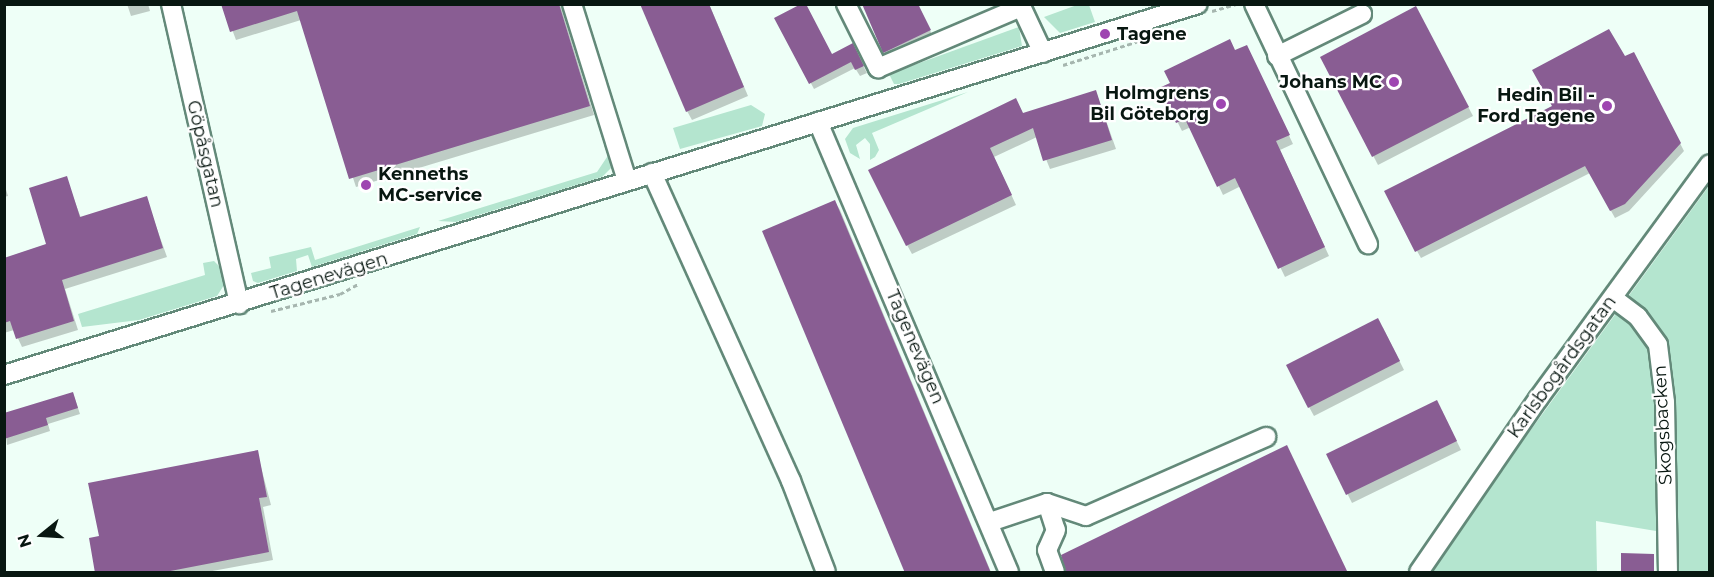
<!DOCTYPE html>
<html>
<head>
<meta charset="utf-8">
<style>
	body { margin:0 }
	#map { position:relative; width:1714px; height:577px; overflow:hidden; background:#eefff7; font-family:Montserrat,sans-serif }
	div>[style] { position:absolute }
	.green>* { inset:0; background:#b4e5cf }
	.shadow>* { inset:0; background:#0003 }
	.building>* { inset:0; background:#895d93 }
	.path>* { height:3px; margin-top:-1.5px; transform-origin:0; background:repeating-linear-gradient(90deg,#a6b6af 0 4.5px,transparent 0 7.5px) }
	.roads { filter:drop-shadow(2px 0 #638979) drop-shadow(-2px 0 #638979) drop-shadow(0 2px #638979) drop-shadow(0 -2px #638979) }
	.minor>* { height:18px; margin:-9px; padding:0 9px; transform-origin:9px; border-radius:9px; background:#fff }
	.dots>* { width:16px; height:16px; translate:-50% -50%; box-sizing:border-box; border:3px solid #fff; border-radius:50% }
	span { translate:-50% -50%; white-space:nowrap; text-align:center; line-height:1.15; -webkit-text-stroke:4.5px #fff; paint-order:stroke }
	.poi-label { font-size:18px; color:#081711; font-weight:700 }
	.left { translate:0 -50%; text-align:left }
	.right { translate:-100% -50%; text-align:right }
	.street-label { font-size:18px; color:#081711 }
	.frame { position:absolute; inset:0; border:6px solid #081711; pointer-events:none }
	.north { position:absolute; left:12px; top:505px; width:60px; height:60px; -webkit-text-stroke:4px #fff; paint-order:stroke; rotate:252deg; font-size:16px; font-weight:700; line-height:24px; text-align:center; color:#081711 }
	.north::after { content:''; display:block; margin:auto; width:21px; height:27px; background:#081711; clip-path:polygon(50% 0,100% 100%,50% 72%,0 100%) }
</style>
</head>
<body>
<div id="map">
	<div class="green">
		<div style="clip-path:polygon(1077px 5px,1089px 5px,1095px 22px,1060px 33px,1044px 17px)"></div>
		<div style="clip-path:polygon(1019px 27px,1022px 46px,899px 84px,894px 84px,889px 74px)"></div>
		<div style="clip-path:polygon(968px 92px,872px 133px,879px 150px,875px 157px,870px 160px,870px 144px,865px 138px,856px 145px,860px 159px,850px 153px,845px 139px,853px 128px)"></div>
		<div style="clip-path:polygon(751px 105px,765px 114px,762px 126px,680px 149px,673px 128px)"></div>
		<div style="clip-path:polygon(609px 154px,611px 168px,602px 177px,456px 222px,438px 221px,597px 172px)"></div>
		<div style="clip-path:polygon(1709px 186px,1709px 572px,1663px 572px,1662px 532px,1596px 521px,1597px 572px,1427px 572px)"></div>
		<div style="clip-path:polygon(420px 227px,417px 234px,312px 267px,308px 255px,296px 259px,297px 271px,258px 283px,253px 281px,251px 273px,271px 268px,269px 257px,311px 247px,315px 260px)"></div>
		<div style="clip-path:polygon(214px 261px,220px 267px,224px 285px,217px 296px,139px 320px,82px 327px,78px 314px,205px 275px,203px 263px)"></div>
	</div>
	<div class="shadow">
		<div style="clip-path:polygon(127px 4px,148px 4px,150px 11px,131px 16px)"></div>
		<div style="clip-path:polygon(560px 4px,594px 115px,356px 187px,301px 20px,236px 40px,223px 5px)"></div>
		<div style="clip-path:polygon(709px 4px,748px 96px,692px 120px,687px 111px)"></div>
		<div style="clip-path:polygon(918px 4px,934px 39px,889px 60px,884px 52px)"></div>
		<div style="clip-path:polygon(1421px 17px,1473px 116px,1378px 165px,1322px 57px)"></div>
		<div style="clip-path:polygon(777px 19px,832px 56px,856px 52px,867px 73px,860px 76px,855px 68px,814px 89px)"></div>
		<div style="clip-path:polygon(1235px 52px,1251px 55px,1293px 144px,1280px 150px,1329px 256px,1285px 277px,1241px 186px,1223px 195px,1191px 127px,1182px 131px,1161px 89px)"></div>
		<div style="clip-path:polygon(1638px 61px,1684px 151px,1629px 211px,1615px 218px,1590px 173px,1421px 258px,1417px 251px,1554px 106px)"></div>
		<div style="clip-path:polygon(1096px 92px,1116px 149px,1050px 169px,1037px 137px,994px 157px,1016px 205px,912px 254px,907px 245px,1016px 100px,1023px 114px)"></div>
		<div style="clip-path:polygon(66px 178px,81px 218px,146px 198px,167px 257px,65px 289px,78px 330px,22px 347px,14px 330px,4px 333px,4px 259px,48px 245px)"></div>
		<div style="clip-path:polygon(4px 183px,8px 196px,4px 197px)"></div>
		<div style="clip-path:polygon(835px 202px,840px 210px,991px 572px,906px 572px)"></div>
		<div style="clip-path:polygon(1383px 328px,1404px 370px,1314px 416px,1309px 407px)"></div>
		<div style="clip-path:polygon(73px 393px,80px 414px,48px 424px,50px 431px,7px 445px,4px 414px)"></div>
		<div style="clip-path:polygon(1442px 411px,1461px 450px,1352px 503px,1328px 455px)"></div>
		<div style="clip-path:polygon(257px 452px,271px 505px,263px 507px,273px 560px,207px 572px,97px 572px)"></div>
	</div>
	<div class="building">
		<div style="clip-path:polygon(221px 4px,559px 4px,590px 106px,349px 179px,297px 11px,230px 32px)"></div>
		<div style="clip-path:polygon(640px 4px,709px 4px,744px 87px,686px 112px)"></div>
		<div style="clip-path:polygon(801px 4px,806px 4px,832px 54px,853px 43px,864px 66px,855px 70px,851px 62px,809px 84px,774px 18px)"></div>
		<div style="clip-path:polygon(862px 4px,918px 4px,931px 30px,883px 53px)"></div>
		<div style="clip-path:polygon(1416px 6px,1469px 107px,1372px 157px,1320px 57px)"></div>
		<div style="clip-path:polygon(1609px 29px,1625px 56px,1634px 52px,1681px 143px,1625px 204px,1610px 211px,1585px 166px,1415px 252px,1384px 191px,1552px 106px,1532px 70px)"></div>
		<div style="clip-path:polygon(1230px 39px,1235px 50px,1247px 45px,1290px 135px,1276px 141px,1325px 247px,1278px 269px,1235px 178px,1217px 187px,1185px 119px,1176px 123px,1159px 88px,1170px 83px,1164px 71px)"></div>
		<div style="clip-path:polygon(1096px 90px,1112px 140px,1043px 161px,1033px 128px,990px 148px,1012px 195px,906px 246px,868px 170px,1016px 98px,1023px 113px)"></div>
		<div style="clip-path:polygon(67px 176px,80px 217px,147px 196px,163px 248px,62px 280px,74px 321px,16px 339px,10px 321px,4px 323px,4px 258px,46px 244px,29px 188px)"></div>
		<div style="clip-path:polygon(835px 200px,991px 573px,905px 573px,762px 231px)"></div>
		<div style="clip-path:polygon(1378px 318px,1400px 361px,1308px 408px,1286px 365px)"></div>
		<div style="clip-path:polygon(73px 392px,78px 408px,46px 418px,48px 425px,4px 439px,4px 413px)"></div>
		<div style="clip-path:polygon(1437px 400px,1457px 441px,1346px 495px,1326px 454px)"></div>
		<div style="clip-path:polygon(1287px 445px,1348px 573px,1066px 573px,1061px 555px)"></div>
		<div style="clip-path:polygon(258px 450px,267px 497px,259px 498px,269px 552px,160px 573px,95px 573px,89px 538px,99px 536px,88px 483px)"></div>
		<div style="clip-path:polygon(1621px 553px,1654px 554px,1654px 573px,1621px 573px)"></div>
	</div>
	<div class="path">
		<div style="left:1212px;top:11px;width:25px;rotate:-16deg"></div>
		<div style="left:1063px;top:65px;width:80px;rotate:-17.5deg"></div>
		<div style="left:271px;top:311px;width:71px;rotate:-13.8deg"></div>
		<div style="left:340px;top:294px;width:21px;rotate:-29deg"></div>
	</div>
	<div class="roads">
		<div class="minor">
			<div style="left:171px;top:4px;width:308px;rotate:77.2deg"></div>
			<div style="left:572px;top:4px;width:185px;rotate:72.7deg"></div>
			<div style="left:846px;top:4px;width:72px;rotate:63.4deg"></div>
			<div style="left:878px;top:68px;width:155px;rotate:-23.1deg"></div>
			<div style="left:1020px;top:4px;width:54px;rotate:64.9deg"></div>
			<div style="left:1254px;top:4px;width:266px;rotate:64.6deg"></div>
			<div style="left:1277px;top:56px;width:95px;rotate:-26.3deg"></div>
			<div style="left:818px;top:122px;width:489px;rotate:67deg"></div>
			<div style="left:652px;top:173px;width:338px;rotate:65.7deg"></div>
			<div style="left:791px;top:481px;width:97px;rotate:69deg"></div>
			<div style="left:1613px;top:298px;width:31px;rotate:37deg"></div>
			<div style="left:1638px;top:317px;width:34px;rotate:54deg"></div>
			<div style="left:1658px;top:345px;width:57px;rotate:83deg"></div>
			<div style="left:1665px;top:402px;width:170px;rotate:89deg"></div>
			<div style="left:4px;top:375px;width:1250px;rotate:-17.26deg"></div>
			<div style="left:1047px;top:503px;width:28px;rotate:72deg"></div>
			<div style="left:1056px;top:530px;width:22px;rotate:114deg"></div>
			<div style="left:1047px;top:550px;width:23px;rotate:70deg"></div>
			<div style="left:990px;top:522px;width:60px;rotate:-18.4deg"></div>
			<div style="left:1047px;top:503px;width:41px;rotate:18.4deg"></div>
			<div style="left:1086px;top:516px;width:197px;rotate:-23.7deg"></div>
			<div style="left:1419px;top:572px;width:210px;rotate:-55.5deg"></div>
			<div style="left:1538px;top:399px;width:291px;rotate:-53.8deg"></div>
		</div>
	</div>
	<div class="dots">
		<div style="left:1105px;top:34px;background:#9e45b1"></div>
		<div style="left:1394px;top:82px;background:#9e45b1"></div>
		<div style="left:1221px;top:104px;background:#9e45b1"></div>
		<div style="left:1607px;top:106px;background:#9e45b1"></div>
		<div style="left:366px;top:185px;background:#9e45b1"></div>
	</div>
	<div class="poi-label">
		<span class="left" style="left:1117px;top:34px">Tagene</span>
		<span class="right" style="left:1382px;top:82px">Johans MC</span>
		<span class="right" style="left:1209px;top:104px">Holmgrens<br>Bil Göteborg</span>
		<span class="right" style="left:1595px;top:106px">Hedin Bil -<br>Ford Tagene</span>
		<span class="left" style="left:378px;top:185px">Kenneths<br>MC-service</span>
	</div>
	<div class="street-label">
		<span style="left:205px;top:154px;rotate:77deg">Göpåsgatan</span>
		<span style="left:329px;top:276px;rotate:-17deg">Tagenevägen</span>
		<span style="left:915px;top:347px;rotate:67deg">Tagenevägen</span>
		<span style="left:1562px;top:367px;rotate:-54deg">Karlsbogårdsgatan</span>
		<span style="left:1663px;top:425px;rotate:-93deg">Skogsbacken</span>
	</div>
	<div class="frame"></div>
	<div class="north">N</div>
</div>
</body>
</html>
